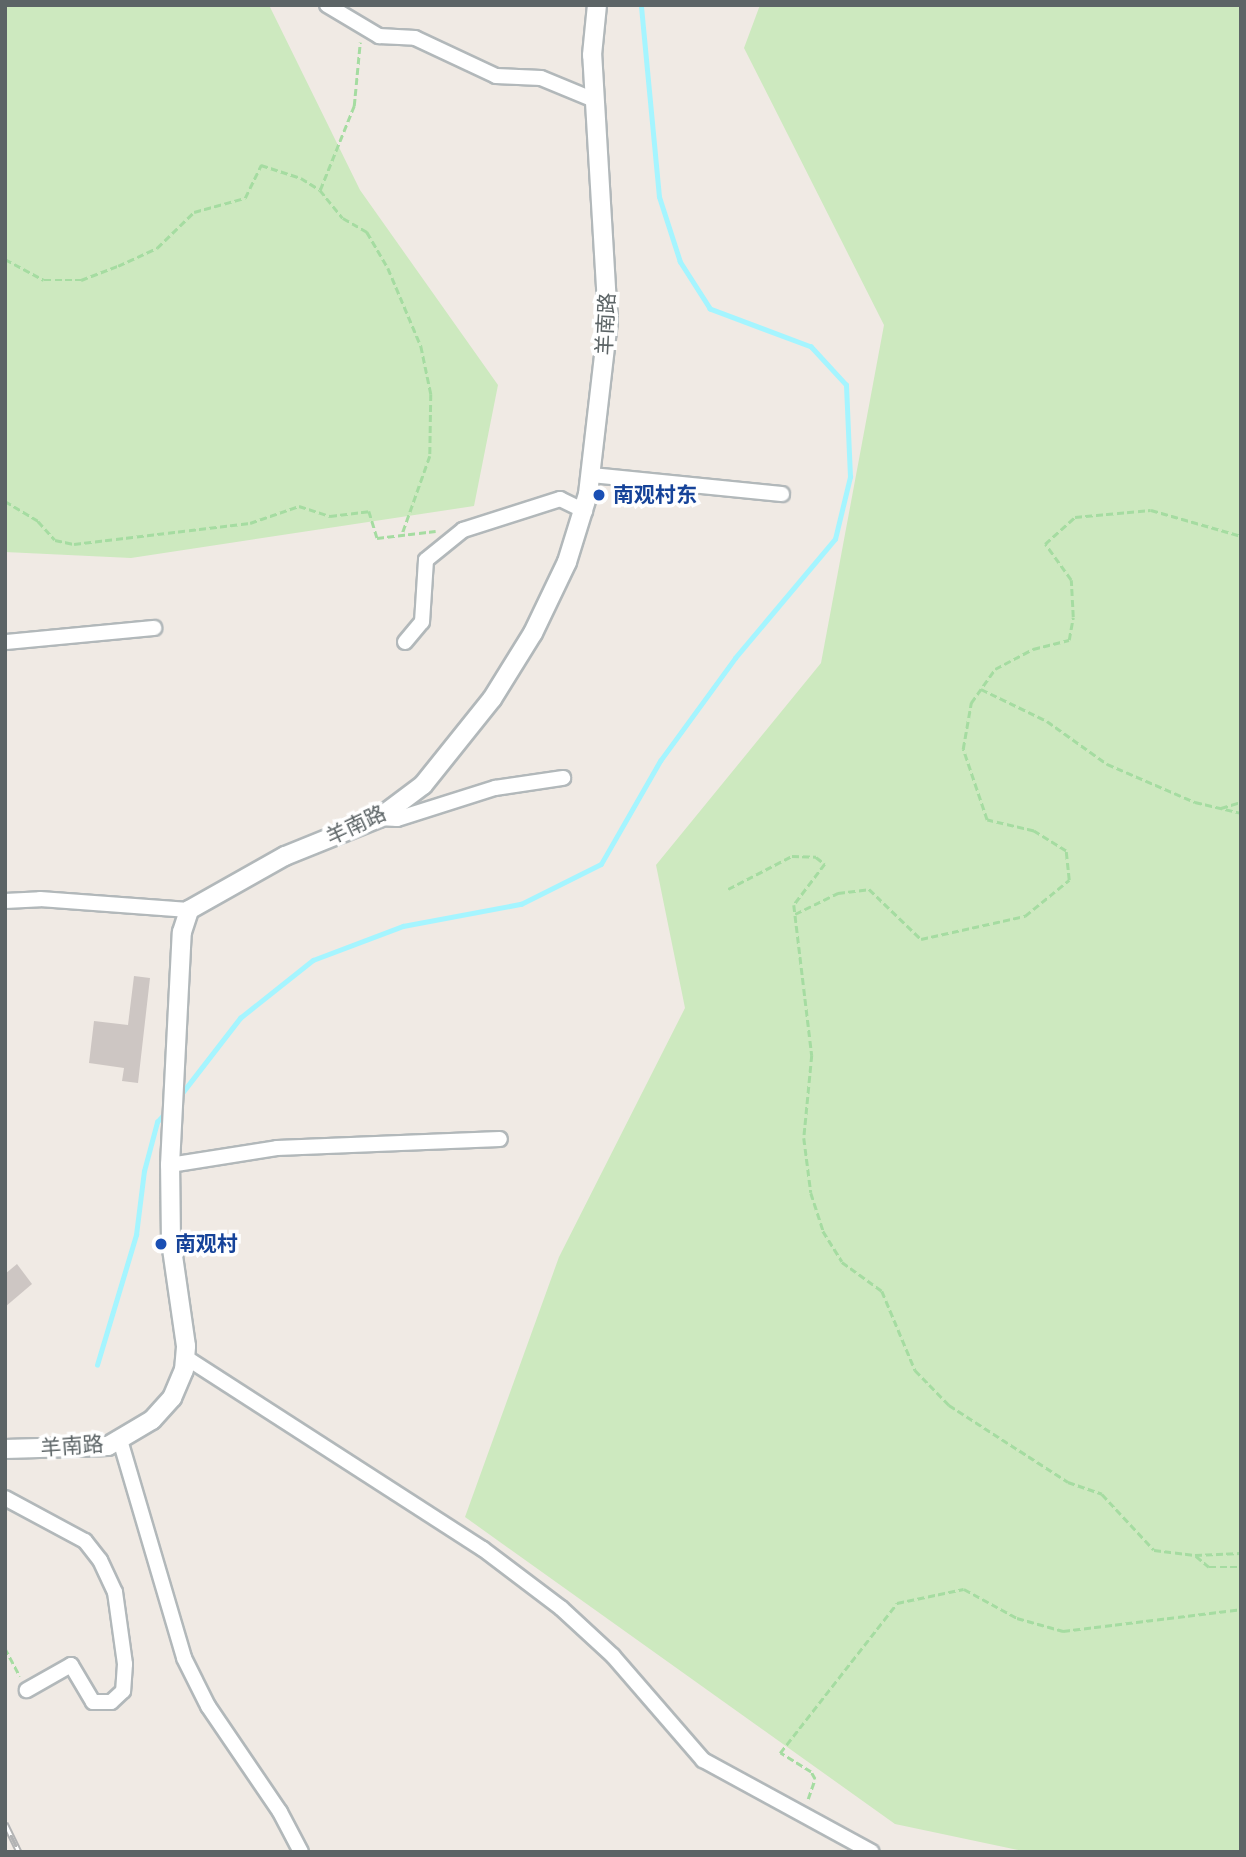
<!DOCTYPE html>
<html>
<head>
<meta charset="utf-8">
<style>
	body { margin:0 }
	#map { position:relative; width:1246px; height:1857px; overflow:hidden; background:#f0eae4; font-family:Roboto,"Noto Sans SC",sans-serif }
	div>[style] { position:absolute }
	.green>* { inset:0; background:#cde9bf }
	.stream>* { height:4.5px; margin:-2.25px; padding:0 2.25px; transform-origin:2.25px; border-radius:2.25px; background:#a5f5ff }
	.building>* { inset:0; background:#cdc6c3 }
	.path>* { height:2.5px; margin-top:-1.25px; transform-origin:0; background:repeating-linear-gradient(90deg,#a5dca1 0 7px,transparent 0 10.5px) }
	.roads { filter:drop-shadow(2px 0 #b2b8ba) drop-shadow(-2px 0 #b2b8ba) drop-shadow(0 2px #b2b8ba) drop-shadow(0 -2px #b2b8ba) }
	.minor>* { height:14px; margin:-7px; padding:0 7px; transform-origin:7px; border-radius:7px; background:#fff }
	.tertiary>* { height:18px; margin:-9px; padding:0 9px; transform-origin:9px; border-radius:9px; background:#fff }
	.rail>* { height:7px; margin-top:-3.5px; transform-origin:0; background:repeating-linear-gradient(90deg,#fff 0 13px,#b2b3b4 0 26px); box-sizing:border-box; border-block:2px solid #b2b3b4 }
	.dots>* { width:19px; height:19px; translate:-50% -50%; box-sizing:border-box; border:4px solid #fff; border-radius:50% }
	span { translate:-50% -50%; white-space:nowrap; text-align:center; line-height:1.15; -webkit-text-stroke:7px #fff; paint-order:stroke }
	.street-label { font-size:21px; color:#5c6466 }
	.transit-label { font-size:21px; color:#164399; font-weight:700 }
	.left { translate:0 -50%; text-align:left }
	.frame { position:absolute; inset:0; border:7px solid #5c6466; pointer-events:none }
</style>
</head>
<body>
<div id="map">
	<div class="green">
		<div style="clip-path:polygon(5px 5px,269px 5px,360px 190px,498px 385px,474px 506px,131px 558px,5px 552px)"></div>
		<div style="clip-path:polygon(760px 5px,1241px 5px,1241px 1852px,1028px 1852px,895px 1824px,465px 1517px,559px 1257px,685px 1008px,656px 865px,821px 663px,884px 325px,744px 48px)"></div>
	</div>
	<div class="stream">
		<div style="left:179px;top:1097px;width:100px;rotate:-52.3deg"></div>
		<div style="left:240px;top:1018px;width:93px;rotate:-38.5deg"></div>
		<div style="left:313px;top:960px;width:96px;rotate:-20.7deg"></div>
		<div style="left:403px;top:926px;width:120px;rotate:-10.6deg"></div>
		<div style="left:521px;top:904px;width:89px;rotate:-26.6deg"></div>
		<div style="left:601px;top:864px;width:119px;rotate:-60.2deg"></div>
		<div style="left:660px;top:761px;width:127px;rotate:-53.9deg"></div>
		<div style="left:735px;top:658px;width:155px;rotate:-50deg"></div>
		<div style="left:835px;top:539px;width:64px;rotate:-76.4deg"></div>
		<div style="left:850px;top:477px;width:92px;rotate:-92.5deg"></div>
		<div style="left:846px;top:385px;width:52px;rotate:-132.6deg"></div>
		<div style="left:811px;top:347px;width:108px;rotate:-159.4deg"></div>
		<div style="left:710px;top:309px;width:56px;rotate:-122.6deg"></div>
		<div style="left:680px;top:262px;width:68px;rotate:-107.9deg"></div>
		<div style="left:659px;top:197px;width:193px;rotate:-95.4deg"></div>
		<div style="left:97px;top:1365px;width:136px;rotate:-73.3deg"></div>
		<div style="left:136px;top:1235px;width:64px;rotate:-82.9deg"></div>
		<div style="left:144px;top:1171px;width:51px;rotate:-75.1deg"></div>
		<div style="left:157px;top:1122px;width:15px;rotate:-48deg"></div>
	</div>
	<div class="building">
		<div style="clip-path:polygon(134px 976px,150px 978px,138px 1083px,122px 1081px,124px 1068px,89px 1063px,94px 1021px,128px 1025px)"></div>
		<div style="clip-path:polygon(17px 1264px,32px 1284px,5px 1307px,5px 1274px)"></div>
	</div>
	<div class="path">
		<div style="left:320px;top:190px;width:36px;rotate:51deg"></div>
		<div style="left:343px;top:218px;width:28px;rotate:30deg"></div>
		<div style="left:367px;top:232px;width:42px;rotate:59.7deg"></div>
		<div style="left:388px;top:268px;width:85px;rotate:67.1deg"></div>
		<div style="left:421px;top:346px;width:49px;rotate:78.2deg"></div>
		<div style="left:431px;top:394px;width:62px;rotate:90.9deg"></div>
		<div style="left:430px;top:456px;width:84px;rotate:109.5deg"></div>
		<div style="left:5px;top:259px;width:44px;rotate:28.3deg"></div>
		<div style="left:44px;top:280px;width:37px"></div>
		<div style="left:81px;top:280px;width:40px;rotate:-21deg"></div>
		<div style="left:118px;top:266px;width:43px;rotate:-24.8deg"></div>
		<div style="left:157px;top:248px;width:52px;rotate:-44.2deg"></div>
		<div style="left:194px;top:212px;width:53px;rotate:-15.4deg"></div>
		<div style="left:245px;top:198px;width:37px;rotate:-64deg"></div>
		<div style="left:261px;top:165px;width:42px;rotate:18deg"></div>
		<div style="left:301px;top:178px;width:22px;rotate:32deg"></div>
		<div style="left:320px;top:190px;width:91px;rotate:-68deg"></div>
		<div style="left:354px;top:106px;width:64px;rotate:-84.6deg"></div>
		<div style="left:5px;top:501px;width:39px;rotate:31deg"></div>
		<div style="left:38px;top:521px;width:25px;rotate:48deg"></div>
		<div style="left:55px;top:540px;width:19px;rotate:12deg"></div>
		<div style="left:74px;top:544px;width:177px;rotate:-6.8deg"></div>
		<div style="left:250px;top:523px;width:52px;rotate:-19.1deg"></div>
		<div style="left:299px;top:506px;width:33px;rotate:18deg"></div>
		<div style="left:330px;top:516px;width:39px;rotate:-7deg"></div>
		<div style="left:369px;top:511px;width:28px;rotate:73deg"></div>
		<div style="left:377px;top:538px;width:59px;rotate:-6.8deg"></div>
		<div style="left:981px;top:689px;width:73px;rotate:25.9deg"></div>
		<div style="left:1047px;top:721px;width:74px;rotate:35.6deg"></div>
		<div style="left:1107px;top:764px;width:96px;rotate:23.4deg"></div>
		<div style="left:1195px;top:802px;width:47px;rotate:13.4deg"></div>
		<div style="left:1221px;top:808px;width:21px;rotate:-17deg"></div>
		<div style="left:728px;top:889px;width:72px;rotate:-27.3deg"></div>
		<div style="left:792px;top:856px;width:24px;rotate:2deg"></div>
		<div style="left:816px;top:857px;width:11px;rotate:38deg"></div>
		<div style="left:825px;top:864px;width:51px;rotate:127.1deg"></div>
		<div style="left:794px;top:905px;width:151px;rotate:83.2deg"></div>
		<div style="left:812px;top:1055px;width:83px;rotate:95.5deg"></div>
		<div style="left:804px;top:1138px;width:55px;rotate:82.7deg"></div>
		<div style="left:811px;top:1193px;width:40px;rotate:72deg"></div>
		<div style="left:823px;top:1231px;width:36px;rotate:58deg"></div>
		<div style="left:842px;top:1262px;width:49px;rotate:35.9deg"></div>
		<div style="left:882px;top:1291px;width:86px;rotate:67.3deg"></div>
		<div style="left:915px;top:1370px;width:49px;rotate:45.8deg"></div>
		<div style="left:949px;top:1405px;width:142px;rotate:32.9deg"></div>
		<div style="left:1068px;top:1482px;width:36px;rotate:19deg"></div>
		<div style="left:1102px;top:1494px;width:76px;rotate:47.1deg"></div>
		<div style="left:1154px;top:1550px;width:41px;rotate:7deg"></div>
		<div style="left:1195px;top:1555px;width:46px;rotate:-2.5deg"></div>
		<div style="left:795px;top:914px;width:48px;rotate:-26deg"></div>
		<div style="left:838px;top:893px;width:31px;rotate:-7deg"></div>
		<div style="left:869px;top:889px;width:72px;rotate:43.9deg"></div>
		<div style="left:921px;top:939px;width:107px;rotate:-12.5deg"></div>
		<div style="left:1025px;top:916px;width:57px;rotate:-39.3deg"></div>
		<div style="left:1069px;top:880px;width:29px;rotate:-96deg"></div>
		<div style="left:1066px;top:851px;width:38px;rotate:-148deg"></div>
		<div style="left:1034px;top:831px;width:48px;rotate:-166.8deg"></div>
		<div style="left:987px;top:820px;width:75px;rotate:-108.7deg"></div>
		<div style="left:963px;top:749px;width:47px;rotate:-80.1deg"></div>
		<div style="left:971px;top:703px;width:42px;rotate:-54.8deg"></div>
		<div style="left:995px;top:669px;width:43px;rotate:-27.8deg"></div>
		<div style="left:1033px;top:649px;width:37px;rotate:-14deg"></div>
		<div style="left:1069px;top:640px;width:23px;rotate:-80deg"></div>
		<div style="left:1073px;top:617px;width:37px;rotate:-93deg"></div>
		<div style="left:1071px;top:580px;width:44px;rotate:-125.8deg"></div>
		<div style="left:1045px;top:544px;width:40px;rotate:-42deg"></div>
		<div style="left:1075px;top:517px;width:76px;rotate:-5.3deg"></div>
		<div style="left:1151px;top:510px;width:94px;rotate:16.1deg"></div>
		<div style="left:1196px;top:1556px;width:17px;rotate:40deg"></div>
		<div style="left:1209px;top:1567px;width:32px"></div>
		<div style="left:5px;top:1648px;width:32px;rotate:62deg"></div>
		<div style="left:808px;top:1799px;width:21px;rotate:-71deg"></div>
		<div style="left:815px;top:1779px;width:8px;rotate:-120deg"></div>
		<div style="left:811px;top:1772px;width:36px;rotate:-148deg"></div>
		<div style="left:780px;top:1753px;width:190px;rotate:-52deg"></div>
		<div style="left:897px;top:1603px;width:68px;rotate:-11.8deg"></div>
		<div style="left:964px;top:1589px;width:60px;rotate:28.7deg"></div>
		<div style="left:1017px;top:1618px;width:48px;rotate:15.8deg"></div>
		<div style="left:1063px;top:1631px;width:179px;rotate:-7deg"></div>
	</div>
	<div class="roads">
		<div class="minor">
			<div style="left:327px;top:5px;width:61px;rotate:30.8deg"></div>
			<div style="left:379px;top:36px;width:36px;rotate:3deg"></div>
			<div style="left:415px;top:38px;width:89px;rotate:25.1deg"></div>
			<div style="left:496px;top:76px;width:45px;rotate:2.5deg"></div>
			<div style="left:541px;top:78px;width:57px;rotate:22.5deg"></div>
			<div style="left:591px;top:475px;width:192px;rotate:5.7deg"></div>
			<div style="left:5px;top:642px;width:150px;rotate:-5.4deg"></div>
			<div style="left:405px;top:642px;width:26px;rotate:-50deg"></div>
			<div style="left:422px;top:622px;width:62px;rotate:-86.3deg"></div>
			<div style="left:426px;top:560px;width:48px;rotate:-39deg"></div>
			<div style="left:463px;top:530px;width:102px;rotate:-17.7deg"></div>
			<div style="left:560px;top:499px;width:28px;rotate:26deg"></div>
			<div style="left:379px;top:818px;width:18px;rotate:3deg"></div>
			<div style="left:397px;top:819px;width:103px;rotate:-17.6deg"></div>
			<div style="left:495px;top:788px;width:69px;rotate:-8.4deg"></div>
			<div style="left:5px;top:901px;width:35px;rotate:-3deg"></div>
			<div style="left:40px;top:899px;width:149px;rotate:4.2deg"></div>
			<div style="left:170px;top:1165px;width:108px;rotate:-9deg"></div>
			<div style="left:277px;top:1148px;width:223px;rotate:-2.3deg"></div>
			<div style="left:185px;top:1357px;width:354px;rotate:32.8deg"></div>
			<div style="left:483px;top:1549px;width:98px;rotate:37.1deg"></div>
			<div style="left:561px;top:1608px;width:71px;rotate:42.7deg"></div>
			<div style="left:613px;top:1656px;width:138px;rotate:49.1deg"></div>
			<div style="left:703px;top:1760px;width:192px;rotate:28.6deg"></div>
			<div style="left:120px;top:1440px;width:227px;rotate:73.6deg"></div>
			<div style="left:184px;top:1658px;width:54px;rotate:63.4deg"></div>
			<div style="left:208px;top:1706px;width:128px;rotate:55.8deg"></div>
			<div style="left:280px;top:1812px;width:45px;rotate:62.3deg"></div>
			<div style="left:5px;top:1498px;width:91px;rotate:28.3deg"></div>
			<div style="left:85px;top:1541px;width:24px;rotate:52deg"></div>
			<div style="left:100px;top:1560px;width:35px;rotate:65deg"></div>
			<div style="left:115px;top:1592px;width:73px;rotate:82.1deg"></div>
			<div style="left:125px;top:1664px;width:27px;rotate:94deg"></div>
			<div style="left:123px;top:1691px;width:16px;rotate:137deg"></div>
			<div style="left:111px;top:1702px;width:18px;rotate:180deg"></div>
			<div style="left:93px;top:1702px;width:43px;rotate:-120.7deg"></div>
			<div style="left:71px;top:1665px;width:51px;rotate:150.4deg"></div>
		</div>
		<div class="tertiary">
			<div style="left:5px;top:1449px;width:103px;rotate:-1.7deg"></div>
			<div style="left:108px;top:1446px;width:51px;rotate:-30.6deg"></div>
			<div style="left:152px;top:1420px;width:30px;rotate:-48deg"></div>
			<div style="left:172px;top:1398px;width:30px;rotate:-67deg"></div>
			<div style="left:184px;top:1370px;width:24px;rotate:-85deg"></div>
			<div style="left:186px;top:1346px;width:105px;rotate:-98.2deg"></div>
			<div style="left:171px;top:1242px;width:77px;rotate:-90.7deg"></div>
			<div style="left:170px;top:1165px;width:233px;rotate:-87.1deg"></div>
			<div style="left:182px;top:932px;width:23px;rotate:-72deg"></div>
			<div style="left:189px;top:910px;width:110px;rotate:-29.4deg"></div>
			<div style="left:285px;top:856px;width:101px;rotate:-22deg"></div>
			<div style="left:379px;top:818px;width:55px;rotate:-36.9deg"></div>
			<div style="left:423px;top:785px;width:110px;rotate:-51.3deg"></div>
			<div style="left:492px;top:699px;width:78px;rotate:-58.2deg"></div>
			<div style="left:533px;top:633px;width:79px;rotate:-64.4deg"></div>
			<div style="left:567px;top:562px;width:71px;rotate:-72.8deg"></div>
			<div style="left:588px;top:494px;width:174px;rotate:-83.4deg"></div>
			<div style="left:608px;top:321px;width:266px;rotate:-93.4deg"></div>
			<div style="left:592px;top:55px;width:50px;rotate:-84.3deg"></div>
		</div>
	</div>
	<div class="rail">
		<div style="left:5px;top:1823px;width:32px;rotate:64deg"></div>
	</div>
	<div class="dots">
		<div style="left:599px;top:495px;background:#1a4fb4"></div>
		<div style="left:161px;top:1244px;background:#1a4fb4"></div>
	</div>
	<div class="street-label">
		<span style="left:606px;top:324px;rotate:-87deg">羊南路</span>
		<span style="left:356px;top:825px;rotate:-25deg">羊南路</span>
		<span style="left:72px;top:1446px;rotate:-4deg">羊南路</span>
	</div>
	<div class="transit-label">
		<span class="left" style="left:613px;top:495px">南观村东</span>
		<span class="left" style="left:175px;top:1244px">南观村</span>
	</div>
	<div class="frame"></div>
</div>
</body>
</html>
